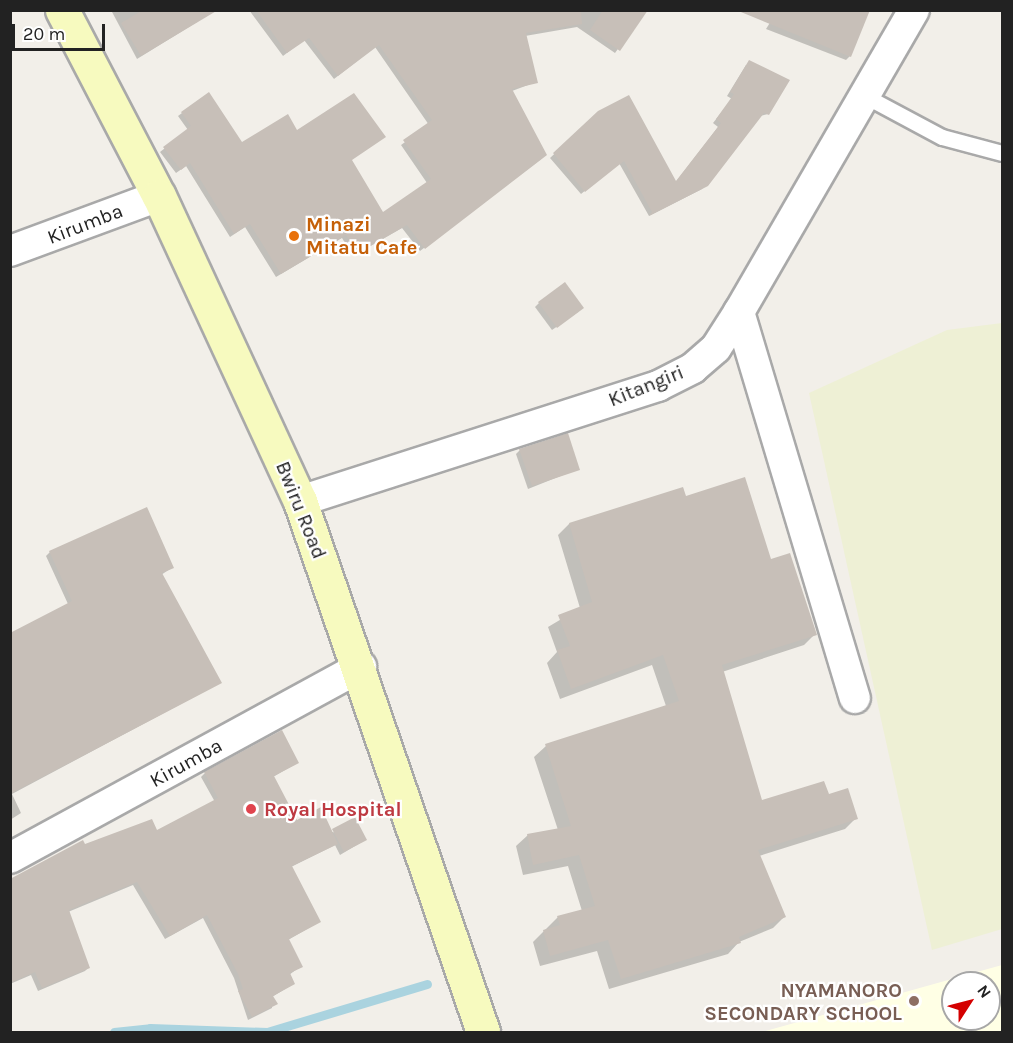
<!DOCTYPE html>
<html>
<head>
<meta charset="utf-8">
<style>
	body { margin:0 }
	#map { position:relative; width:1013px; height:1043px; overflow:hidden; background:#f2efe9; font-family:Karla,sans-serif }
	div>[style] { position:absolute }
	.education>* { inset:0; background:#ffffe5 }
	.farmland>* { inset:0; background:#eef0d5 }
	.shadow>* { inset:0; background:#0003 }
	.stream>* { height:9px; margin:-4.5px; padding:0 4.5px; transform-origin:4.5px; border-radius:4.5px; background:#aad3df }
	.building>* { inset:0; background:#c7bfb8 }
	.roads { filter:drop-shadow(2px 0 #a9a9a9) drop-shadow(-2px 0 #a9a9a9) drop-shadow(0 2px #a9a9a9) drop-shadow(0 -2px #a9a9a9) }
	.lane>* { height:15px; margin:-7.5px; padding:0 7.5px; transform-origin:7.5px; border-radius:7.5px; background:#fff }
	.street>* { height:30px; margin:-15px; padding:0 15px; transform-origin:15px; border-radius:15px; background:#fff }
	.secondary>* { height:33px; margin:-16.5px; padding:0 16.5px; transform-origin:16.5px; border-radius:16.5px; background:#f7fabf }
	.dots>* { width:16px; height:16px; translate:-50% -50%; box-sizing:border-box; border:3px solid #fff; border-radius:50% }
	span { translate:-50% -50%; white-space:nowrap; text-align:center; line-height:1.15; -webkit-text-stroke:4.5px #fff; paint-order:stroke }
	.street-label { font-size:20px; color:#222 }
	.food-label { font-size:20px; color:#c56008; font-weight:700 }
	.left { translate:0 -50%; text-align:left }
	.health-label { font-size:20px; color:#be3a42; font-weight:700 }
	.education-label { font-size:20px; color:#785e54; font-weight:700 }
	.right { translate:-100% -50%; text-align:right }
	.frame { position:absolute; inset:0; border:12px solid #222; pointer-events:none }
	.north { position:absolute; left:941px; top:971px; width:60px; height:60px; box-sizing:border-box; background:#fff; border:2px solid #a7a7a7; border-radius:50%; rotate:54deg; font-size:16px; font-weight:700; line-height:24px; text-align:center; color:#222 }
	.north::after { content:''; display:block; margin:auto; width:21px; height:27px; background:#d40000; clip-path:polygon(50% 0,100% 100%,50% 72%,0 100%) }
	.scale { position:absolute; left:12px; top:24px; width:93px; height:27px; box-sizing:border-box; border:3px solid #222; border-top:0; padding-left:8px; font-size:18px; line-height:21px; white-space:nowrap; color:#222; -webkit-text-stroke:4px #fff; paint-order:stroke }
</style>
</head>
<body>
<div id="map">
	<div class="education">
		<div style="clip-path:polygon(evenodd,1002px 965px,1002px 1032px,762px 1032px,1002px 965px,953px 983px,989px 983px,989px 1019px,953px 1019px,953px 983px)"></div>
	</div>
	<div class="farmland">
		<div style="clip-path:polygon(1002px 323px,1002px 929px,932px 950px,809px 393px,947px 330px)"></div>
	</div>
	<div class="shadow">
		<div style="clip-path:polygon(111px 10px,190px 10px,197px 22px,137px 59px)"></div>
		<div style="clip-path:polygon(249px 10px,646px 10px,615px 53px,577px 27px,525px 36px,536px 82px,512px 91px,541px 159px,420px 251px,402px 228px,353px 256px,342px 238px,276px 277px,245px 227px,230px 237px,186px 166px,176px 173px,160px 152px,188px 130px,178px 116px,182px 113px,242px 144px,297px 132px,351px 160px,383px 214px,427px 183px,401px 145px,429px 125px,375px 47px,334px 79px,304px 40px,283px 56px)"></div>
		<div style="clip-path:polygon(771px 21px,850px 56px,846px 60px,766px 29px)"></div>
		<div style="clip-path:polygon(746px 65px,768px 114px,760px 116px,702px 189px,649px 216px,619px 163px,581px 194px,550px 158px,599px 112px,675px 183px,718px 127px,713px 123px,732px 99px,727px 96px)"></div>
		<div style="clip-path:polygon(539px 303px,578px 312px,552px 330px,535px 307px)"></div>
		<div style="clip-path:polygon(520px 450px,578px 469px,528px 489px,516px 454px)"></div>
		<div style="clip-path:polygon(683px 488px,685px 498px,770px 561px,815px 634px,804px 645px,722px 672px,761px 802px,828px 796px,856px 818px,845px 829px,759px 856px,784px 917px,773px 928px,739px 942px,728px 954px,609px 989px,597px 951px,540px 966px,533px 942px,558px 917px,582px 911px,568px 866px,523px 875px,516px 846px,528px 835px,558px 830px,534px 757px,546px 746px,666px 706px,652px 665px,560px 699px,547px 663px,557px 652px,548px 627px,580px 608px,558px 535px,569px 524px)"></div>
		<div style="clip-path:polygon(50px 552px,173px 567px,161px 575px,220px 683px,12px 794px,21px 813px,10px 820px,10px 634px,68px 604px,46px 556px)"></div>
		<div style="clip-path:polygon(297px 763px,273px 777px,296px 823px,365px 840px,340px 855px,335px 845px,291px 867px,319px 922px,288px 940px,301px 966px,289px 975px,293px 984px,272px 997px,272px 1008px,248px 1020px,234px 978px,203px 918px,165px 939px,133px 885px,68px 912px,89px 967px,85px 971px,38px 991px,31px 975px,10px 984px,10px 880px,84px 846px,156px 832px,215px 802px,201px 777px,205px 773px)"></div>
	</div>
	<div class="stream">
		<div style="left:114px;top:1032px;width:36px;rotate:-6deg"></div>
		<div style="left:150px;top:1028px;width:117px;rotate:2deg"></div>
		<div style="left:267px;top:1032px;width:167px;rotate:-16.7deg"></div>
	</div>
	<div class="building">
		<div style="clip-path:polygon(143px 10px,218px 10px,141px 56px,121px 23px)"></div>
		<div style="clip-path:polygon(256px 10px,581px 10px,582px 24px,526px 33px,538px 83px,512px 89px,547px 155px,425px 249px,407px 225px,358px 253px,346px 235px,281px 274px,250px 224px,234px 234px,190px 163px,181px 170px,163px 147px,191px 126px,181px 112px,209px 92px,242px 142px,288px 114px,297px 130px,354px 93px,386px 137px,352px 160px,383px 212px,431px 179px,403px 140px,432px 120px,379px 45px,338px 76px,309px 38px,287px 53px)"></div>
		<div style="clip-path:polygon(603px 10px,648px 10px,620px 51px,590px 30px)"></div>
		<div style="clip-path:polygon(736px 10px,870px 10px,851px 57px)"></div>
		<div style="clip-path:polygon(749px 60px,790px 80px,769px 115px,764px 113px,708px 186px,649px 216px,652px 212px,624px 161px,585px 192px,553px 153px,598px 111px,629px 95px,676px 181px,721px 123px,716px 119px,734px 94px,730px 92px)"></div>
		<div style="clip-path:polygon(565px 282px,584px 308px,557px 328px,538px 302px)"></div>
		<div style="clip-path:polygon(568px 433px,580px 470px,532px 486px,519px 449px)"></div>
		<div style="clip-path:polygon(745px 477px,771px 559px,790px 553px,817px 635px,722px 665px,762px 800px,824px 781px,829px 794px,848px 788px,858px 819px,758px 850px,786px 917px,739px 937px,741px 943px,621px 979px,608px 940px,550px 956px,543px 930px,560px 925px,557px 916px,595px 906px,579px 855px,533px 865px,527px 834px,571px 826px,545px 744px,679px 701px,663px 655px,571px 689px,557px 650px,570px 646px,558px 615px,592px 602px,569px 523px,683px 487px,686px 496px)"></div>
		<div style="clip-path:polygon(147px 507px,174px 568px,162px 573px,222px 683px,10px 794px,10px 633px,72px 601px,49px 551px)"></div>
		<div style="clip-path:polygon(282px 730px,299px 763px,274px 776px,297px 820px,321px 807px,338px 844px,292px 866px,321px 922px,289px 939px,303px 967px,290px 973px,295px 984px,273px 996px,278px 1004px,252px 1017px,238px 991px,243px 989px,238px 974px,207px 915px,170px 936px,137px 882px,69px 910px,90px 968px,42px 988px,35px 972px,10px 983px,10px 879px,83px 840px,85px 844px,152px 819px,157px 830px,218px 798px,204px 772px)"></div>
		<div style="clip-path:polygon(355px 817px,367px 840px,344px 852px,332px 829px)"></div>
	</div>
	<div class="roads">
		<div class="lane">
			<div style="left:867px;top:97px;width:85px;rotate:28.1deg"></div>
			<div style="left:942px;top:137px;width:62px;rotate:14.9deg"></div>
		</div>
		<div class="street">
			<div style="left:10px;top:251px;width:159px;rotate:-20.3deg"></div>
			<div style="left:739px;top:312px;width:403px;rotate:73.3deg"></div>
			<div style="left:300px;top:501px;width:376px;rotate:-17.8deg"></div>
			<div style="left:658px;top:386px;width:39px;rotate:-27deg"></div>
			<div style="left:693px;top:368px;width:30px;rotate:-41deg"></div>
			<div style="left:716px;top:348px;width:43px;rotate:-57.4deg"></div>
			<div style="left:739px;top:312px;width:349px;rotate:-59.9deg"></div>
			<div style="left:10px;top:858px;width:400px;rotate:-28.6deg"></div>
		</div>
		<div class="secondary">
			<div style="left:62px;top:10px;width:210px;rotate:62.5deg"></div>
			<div style="left:159px;top:196px;width:336px;rotate:65.2deg"></div>
			<div style="left:300px;top:501px;width:562px;rotate:70.98deg"></div>
		</div>
	</div>
	<div class="dots">
		<div style="left:294px;top:236px;background:#e8710a"></div>
		<div style="left:251px;top:809px;background:#e0444e"></div>
		<div style="left:914px;top:1001px;background:#8d6e63"></div>
	</div>
	<div class="street-label">
		<span style="left:85px;top:224px;rotate:-21deg">Kirumba</span>
		<span style="left:646px;top:386px;rotate:-22deg">Kitangiri</span>
		<span style="left:301px;top:510px;rotate:68deg">Bwiru Road</span>
		<span style="left:186px;top:763px;rotate:-29deg">Kirumba</span>
	</div>
	<div class="food-label">
		<span class="left" style="left:306px;top:236px">Minazi<br>Mitatu Cafe</span>
	</div>
	<div class="health-label">
		<span class="left" style="left:264px;top:809px">Royal Hospital</span>
	</div>
	<div class="education-label">
		<span class="right" style="left:902px;top:1002px">NYAMANORO<br>SECONDARY SCHOOL</span>
	</div>
	<div class="frame"></div>
	<div class="north">N</div>
	<div class="scale">20 m</div>
</div>
</body>
</html>
